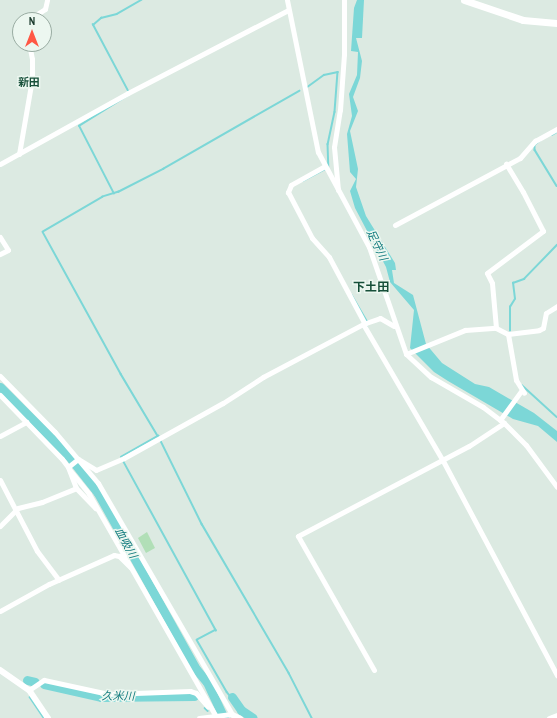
<!DOCTYPE html>
<html>
<head>
<meta charset="utf-8">
<style>
	body { margin:0 }
	#map { position:relative; width:557px; height:718px; overflow:hidden; background:#dceae2; font-family:"Archivo Narrow","Noto Sans JP",sans-serif }
	div>[style] { position:absolute }
	.green>* { inset:0; background:#b1dfb7 }
	.water>* { inset:0; background:#7cd7d7 }
	.stream>* { height:1.5px; margin:-0.75px; padding:0 0.75px; transform-origin:0.75px; border-radius:0.75px; background:#7cd7d7 }
	.river>* { height:9px; margin:-4.5px; padding:0 4.5px; transform-origin:4.5px; border-radius:4.5px; background:#7cd7d7 }
	.minor>* { height:5px; margin:-2.5px; padding:0 2.5px; transform-origin:2.5px; border-radius:2.5px; background:#fff }
	.tertiary>* { height:6px; margin:-3px; padding:0 3px; transform-origin:3px; border-radius:3px; background:#fff }
	.secondary>* { height:7px; margin:-3.5px; padding:0 3.5px; transform-origin:3.5px; border-radius:3.5px; background:#fff }
	span { translate:-50% -50%; white-space:nowrap; text-align:center; line-height:1.15; -webkit-text-stroke:3px #ecf7f0; paint-order:stroke }
	.neighbourhood-label { font-size:11px; color:#164f39; font-weight:700 }
	.water-label { font-size:11px; color:#107a7d; font-style:italic }
	.quarter-label { font-size:12px; color:#164f39; font-weight:700 }
	.north { position:absolute; left:12px; top:12px; width:40px; height:40px; box-sizing:border-box; background:#ecf7f0; border:1px solid #99aca2; border-radius:50%; rotate:0deg; font-size:11px; font-weight:700; line-height:16px; text-align:center; color:#1c3b2e }
	.north::after { content:''; display:block; margin:auto; width:14px; height:18px; background:#ff5845; clip-path:polygon(50% 0,100% 100%,50% 72%,0 100%) }
</style>
</head>
<body>
<div id="map">
	<div class="green">
		<div style="clip-path:polygon(147px 532px,155px 548px,146px 553px,138px 538px)"></div>
	</div>
	<div class="water">
		<div style="clip-path:polygon(357px 0,364px 0,362px 38px,356px 38px,362px 61px,360px 78px,353px 97px,358px 111px,350px 131px,358px 169px,356px 187px,366px 216px,395px 263px,396px 270px,392px 270px,394px 283px,413px 295px,426px 344px,442px 363px,475px 384px,489px 387px,534px 413px,557px 431px,557px 442px,538px 426px,513px 419px,448px 381px,434px 372px,410px 348px,414px 310px,390px 282px,386px 267px,355px 208px,350px 191px,356px 179px,350px 172px,347px 134px,352px 116px,349px 94px,357px 75px,358px 52px,351px 51px,354px 8px)"></div>
	</div>
	<div class="stream">
		<div style="left:306px;top:88px;width:22px;rotate:-36deg"></div>
		<div style="left:324px;top:75px;width:14px;rotate:-12deg"></div>
		<div style="left:338px;top:72px;width:40px;rotate:94.3deg"></div>
		<div style="left:335px;top:112px;width:33px;rotate:102deg"></div>
		<div style="left:328px;top:144px;width:23px;rotate:88deg"></div>
		<div style="left:128px;top:91px;width:75px;rotate:-117.9deg"></div>
		<div style="left:93px;top:25px;width:11px;rotate:-41deg"></div>
		<div style="left:101px;top:18px;width:16px;rotate:-14deg"></div>
		<div style="left:117px;top:14px;width:28px;rotate:-30deg"></div>
		<div style="left:300px;top:91px;width:157px;rotate:150.2deg"></div>
		<div style="left:164px;top:169px;width:51px;rotate:152.9deg"></div>
		<div style="left:119px;top:192px;width:17px;rotate:163deg"></div>
		<div style="left:103px;top:197px;width:69px;rotate:149.7deg"></div>
		<div style="left:43px;top:232px;width:162px;rotate:61.2deg"></div>
		<div style="left:121px;top:374px;width:78px;rotate:59.2deg"></div>
		<div style="left:161px;top:441px;width:93px;rotate:63.7deg"></div>
		<div style="left:202px;top:524px;width:173px;rotate:59.7deg"></div>
		<div style="left:289px;top:673px;width:51px;rotate:62.9deg"></div>
		<div style="left:552px;top:135px;width:6px;rotate:-31deg"></div>
		<div style="left:543px;top:139px;width:10px;rotate:143deg"></div>
		<div style="left:535px;top:145px;width:5px;rotate:90deg"></div>
		<div style="left:535px;top:150px;width:42px;rotate:58.6deg"></div>
		<div style="left:303px;top:181px;width:24px;rotate:-28deg"></div>
		<div style="left:114px;top:194px;width:76px;rotate:-117.2deg"></div>
		<div style="left:79px;top:126px;width:60px;rotate:-32.1deg"></div>
		<div style="left:352px;top:295px;width:30px;rotate:60deg"></div>
		<div style="left:367px;top:321px;width:6px;rotate:90deg"></div>
		<div style="left:510px;top:331px;width:24px;rotate:-90deg"></div>
		<div style="left:510px;top:307px;width:9px;rotate:-58deg"></div>
		<div style="left:515px;top:299px;width:16px;rotate:-97deg"></div>
		<div style="left:513px;top:283px;width:12px;rotate:-20deg"></div>
		<div style="left:524px;top:279px;width:47px;rotate:-45.9deg"></div>
		<div style="left:522px;top:385px;width:47px;rotate:42.4deg"></div>
		<div style="left:121px;top:457px;width:43px;rotate:-29.6deg"></div>
		<div style="left:124px;top:462px;width:192px;rotate:61.3deg"></div>
		<div style="left:216px;top:630px;width:21px;rotate:152deg"></div>
		<div style="left:197px;top:640px;width:60px;rotate:60deg"></div>
		<div style="left:227px;top:692px;width:14px;rotate:51deg"></div>
		<div style="left:30px;top:697px;width:25px;rotate:56deg"></div>
		<div style="left:205px;top:708px;width:4px;rotate:45deg"></div>
	</div>
	<div class="river">
		<div style="left:0;top:387px;width:96px;rotate:45deg"></div>
		<div style="left:68px;top:455px;width:48px;rotate:51.7deg"></div>
		<div style="left:98px;top:493px;width:201px;rotate:60.9deg"></div>
		<div style="left:196px;top:669px;width:17px;rotate:50deg"></div>
		<div style="left:207px;top:682px;width:40px;rotate:65deg"></div>
		<div style="left:27px;top:680px;width:8px;rotate:14deg"></div>
		<div style="left:44px;top:684px;width:58px;rotate:12.8deg"></div>
		<div style="left:101px;top:697px;width:93px;rotate:-0.6deg"></div>
		<div style="left:232px;top:697px;width:16px;rotate:55deg"></div>
		<div style="left:241px;top:710px;width:14px;rotate:34deg"></div>
	</div>
	<div class="minor">
		<div style="left:287px;top:0;width:155px;rotate:78.5deg"></div>
		<div style="left:318px;top:152px;width:108px;rotate:61.8deg"></div>
		<div style="left:369px;top:247px;width:113px;rotate:70.9deg"></div>
		<div style="left:406px;top:354px;width:34px;rotate:43deg"></div>
		<div style="left:431px;top:377px;width:60px;rotate:30deg"></div>
		<div style="left:483px;top:407px;width:26px;rotate:37deg"></div>
		<div style="left:504px;top:423px;width:31px;rotate:45deg"></div>
		<div style="left:526px;top:445px;width:52px;rotate:53.6deg"></div>
		<div style="left:28px;top:20px;width:20px;rotate:-33deg"></div>
		<div style="left:45px;top:9px;width:9px;rotate:-77deg"></div>
		<div style="left:19px;top:154px;width:76px;rotate:-80.2deg"></div>
		<div style="left:32px;top:79px;width:20px;rotate:-90deg"></div>
		<div style="left:32px;top:59px;width:15px;rotate:-101deg"></div>
		<div style="left:0;top:164px;width:146px;rotate:-29deg"></div>
		<div style="left:128px;top:93px;width:180px;rotate:-27.4deg"></div>
		<div style="left:325px;top:166px;width:39px;rotate:151deg"></div>
		<div style="left:291px;top:185px;width:8px;rotate:113deg"></div>
		<div style="left:288px;top:192px;width:52px;rotate:62.4deg"></div>
		<div style="left:312px;top:238px;width:25px;rotate:48deg"></div>
		<div style="left:329px;top:257px;width:76px;rotate:61.8deg"></div>
		<div style="left:338px;top:190px;width:43px;rotate:-95.3deg"></div>
		<div style="left:334px;top:147px;width:37px;rotate:-81deg"></div>
		<div style="left:340px;top:110px;width:56px;rotate:-85.9deg"></div>
		<div style="left:344px;top:54px;width:54px;rotate:-90deg"></div>
		<div style="left:395px;top:225px;width:142px;rotate:-28.2deg"></div>
		<div style="left:520px;top:158px;width:23px;rotate:-49deg"></div>
		<div style="left:535px;top:141px;width:25px;rotate:-29deg"></div>
		<div style="left:0;top:237px;width:15px;rotate:58deg"></div>
		<div style="left:8px;top:250px;width:9px;rotate:153deg"></div>
		<div style="left:363px;top:324px;width:156px;rotate:59.7deg"></div>
		<div style="left:442px;top:459px;width:245px;rotate:62deg"></div>
		<div style="left:496px;top:328px;width:45px;rotate:-95.1deg"></div>
		<div style="left:492px;top:283px;width:11px;rotate:-117deg"></div>
		<div style="left:487px;top:273px;width:70px;rotate:-36.9deg"></div>
		<div style="left:543px;top:231px;width:44px;rotate:-117.1deg"></div>
		<div style="left:523px;top:192px;width:33px;rotate:-121deg"></div>
		<div style="left:508px;top:334px;width:47px;rotate:80.1deg"></div>
		<div style="left:516px;top:380px;width:15px;rotate:58deg"></div>
		<div style="left:406px;top:354px;width:64px;rotate:-22.1deg"></div>
		<div style="left:465px;top:330px;width:31px;rotate:-4deg"></div>
		<div style="left:496px;top:328px;width:13px;rotate:27deg"></div>
		<div style="left:508px;top:334px;width:31px;rotate:-7deg"></div>
		<div style="left:539px;top:330px;width:4px;rotate:-27deg"></div>
		<div style="left:543px;top:328px;width:15px;rotate:-79deg"></div>
		<div style="left:546px;top:313px;width:13px;rotate:-32deg"></div>
		<div style="left:0;top:376px;width:78px;rotate:45.5deg"></div>
		<div style="left:55px;top:432px;width:67px;rotate:49.9deg"></div>
		<div style="left:98px;top:483px;width:272px;rotate:59.9deg"></div>
		<div style="left:0;top:395px;width:89px;rotate:45.9deg"></div>
		<div style="left:62px;top:459px;width:10px;rotate:53deg"></div>
		<div style="left:68px;top:467px;width:22px;rotate:69deg"></div>
		<div style="left:76px;top:488px;width:28px;rotate:46deg"></div>
		<div style="left:500px;top:420px;width:36px;rotate:-54deg"></div>
		<div style="left:0;top:436px;width:30px;rotate:-28deg"></div>
		<div style="left:68px;top:467px;width:13px;rotate:-39deg"></div>
		<div style="left:78px;top:459px;width:21px;rotate:31deg"></div>
		<div style="left:96px;top:470px;width:30px;rotate:-23deg"></div>
		<div style="left:124px;top:458px;width:113px;rotate:-29.1deg"></div>
		<div style="left:223px;top:403px;width:48px;rotate:-33deg"></div>
		<div style="left:263px;top:377px;width:113px;rotate:-27.9deg"></div>
		<div style="left:363px;top:324px;width:18px;rotate:-19deg"></div>
		<div style="left:380px;top:318px;width:16px;rotate:30deg"></div>
		<div style="left:69px;top:469px;width:32px;rotate:51deg"></div>
		<div style="left:89px;top:494px;width:258px;rotate:60.3deg"></div>
		<div style="left:0;top:480px;width:80px;rotate:62.5deg"></div>
		<div style="left:37px;top:551px;width:36px;rotate:53deg"></div>
		<div style="left:0;top:526px;width:25px;rotate:-45deg"></div>
		<div style="left:18px;top:508px;width:25px;rotate:-14deg"></div>
		<div style="left:42px;top:502px;width:37px;rotate:-22deg"></div>
		<div style="left:0;top:611px;width:56px;rotate:-28.9deg"></div>
		<div style="left:49px;top:584px;width:71px;rotate:-24deg"></div>
		<div style="left:114px;top:555px;width:5px;rotate:11deg"></div>
		<div style="left:119px;top:556px;width:16px;rotate:45deg"></div>
		<div style="left:374px;top:670px;width:154px;rotate:-119.6deg"></div>
		<div style="left:298px;top:536px;width:193px;rotate:-27.8deg"></div>
		<div style="left:469px;top:446px;width:42px;rotate:-33.3deg"></div>
		<div style="left:29px;top:690px;width:18px;rotate:-34deg"></div>
		<div style="left:44px;top:680px;width:66px;rotate:12.3deg"></div>
		<div style="left:108px;top:694px;width:82px;rotate:-2.1deg"></div>
		<div style="left:190px;top:691px;width:6px;rotate:18deg"></div>
		<div style="left:196px;top:693px;width:18px;rotate:49deg"></div>
		<div style="left:199px;top:718px;width:33px;rotate:-7deg"></div>
		<div style="left:232px;top:714px;width:9px;rotate:27deg"></div>
		<div style="left:549px;top:718px;width:9px;rotate:-21deg"></div>
	</div>
	<div class="tertiary">
		<div style="left:0;top:670px;width:35px;rotate:35deg"></div>
		<div style="left:29px;top:690px;width:34px;rotate:56deg"></div>
	</div>
	<div class="secondary">
		<div style="left:464px;top:0;width:62px;rotate:18.7deg"></div>
		<div style="left:523px;top:20px;width:34px;rotate:5deg"></div>
	</div>
	<div class="neighbourhood-label">
		<span style="left:29px;top:82px">新田</span>
	</div>
	<div class="water-label">
		<span style="left:377px;top:245px;rotate:64deg">足守川</span>
		<span style="left:126px;top:543px;rotate:61deg">血吸川</span>
		<span style="left:118px;top:696px;rotate:1deg">久米川</span>
	</div>
	<div class="quarter-label">
		<span style="left:371px;top:288px">下土田</span>
	</div>
	<div class="north">N</div>
</div>
</body>
</html>
